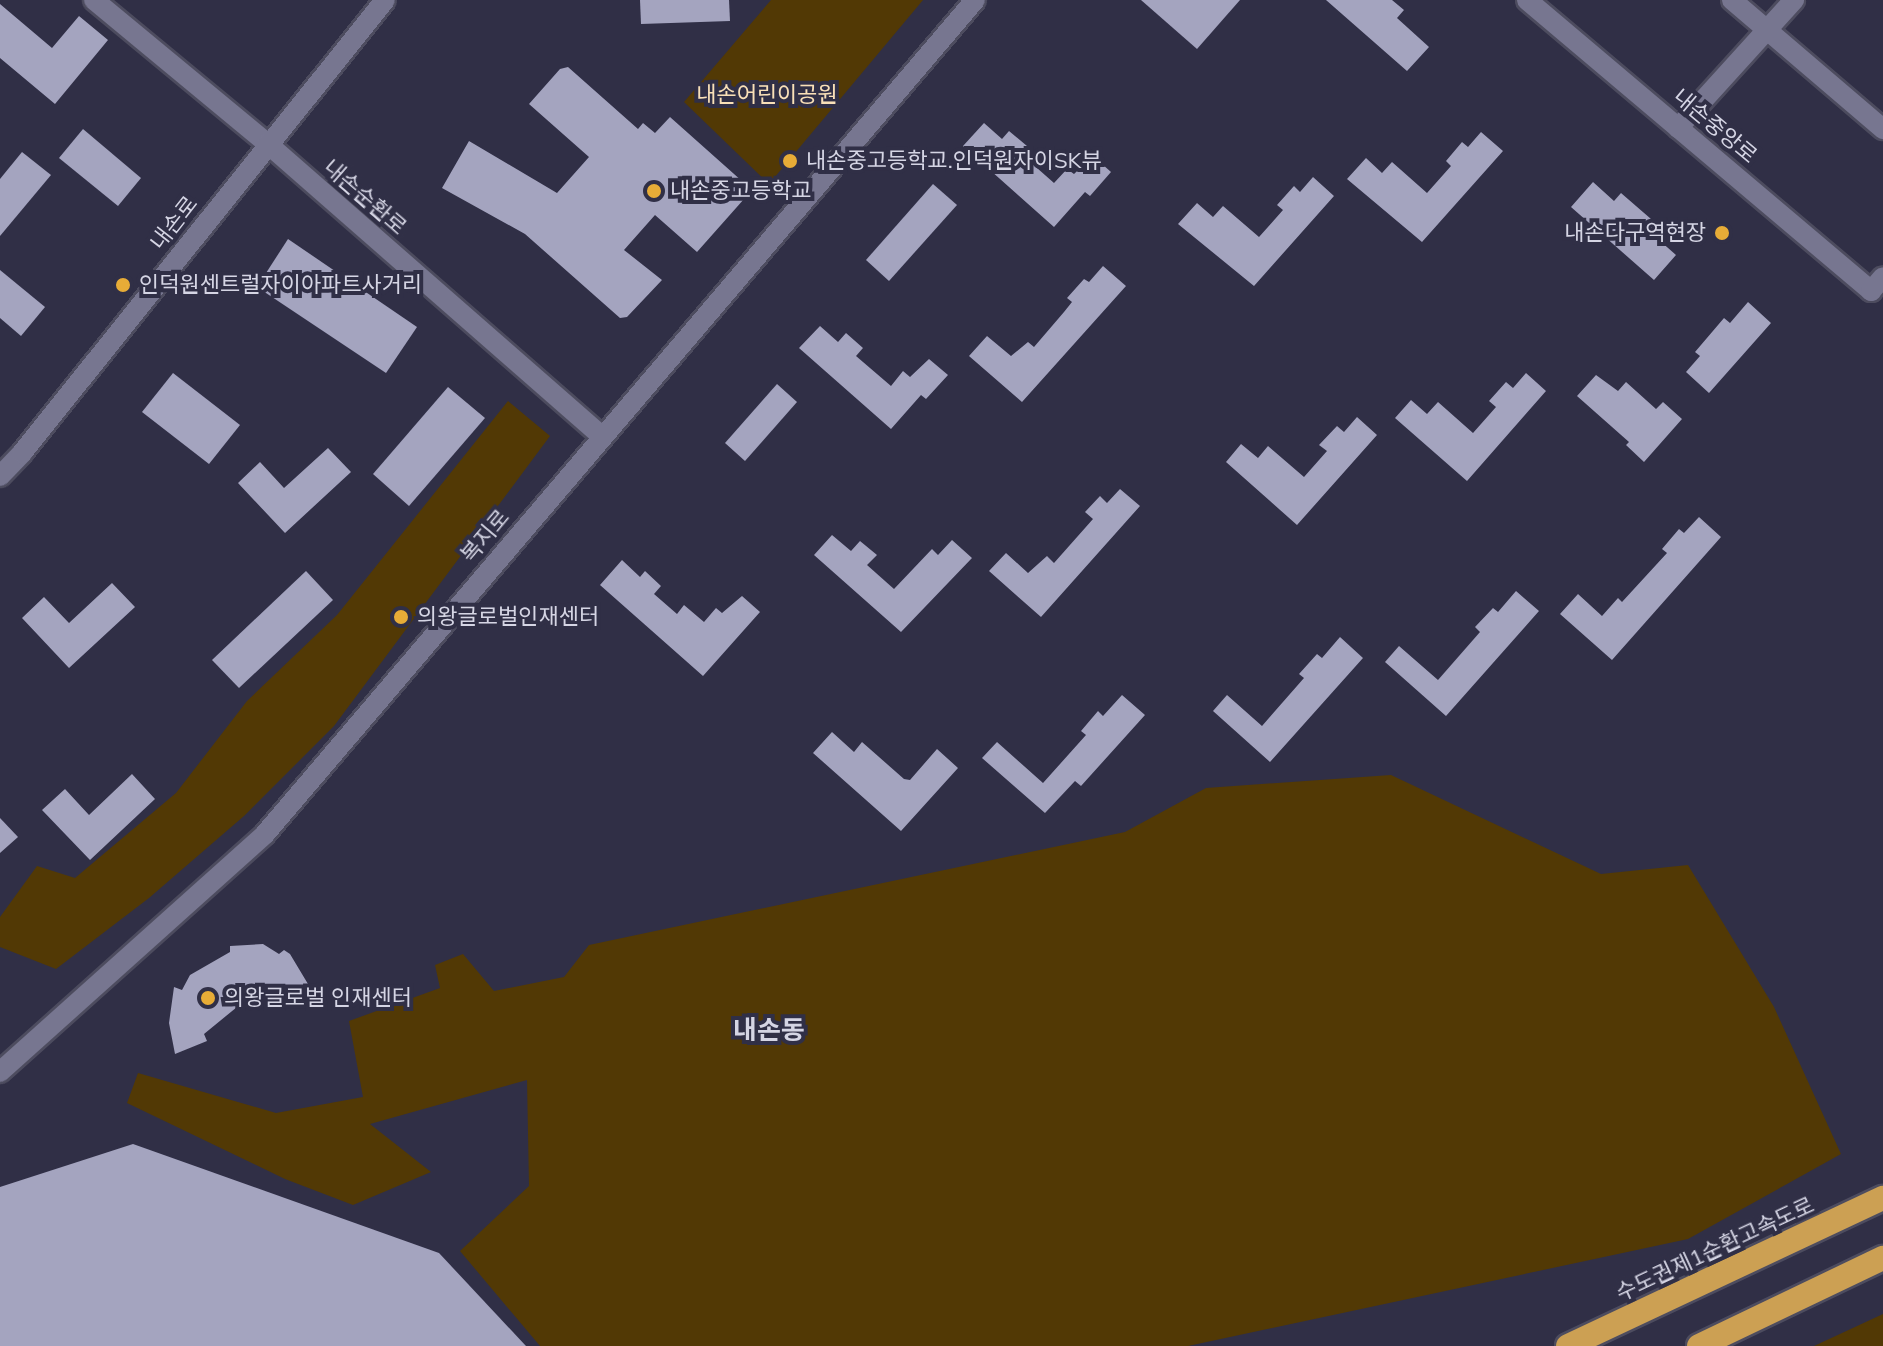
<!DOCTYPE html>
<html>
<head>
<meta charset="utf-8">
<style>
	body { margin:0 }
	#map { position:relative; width:1883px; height:1346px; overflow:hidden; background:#302f46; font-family:Mulish,"Noto Sans KR",sans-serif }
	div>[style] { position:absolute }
	.green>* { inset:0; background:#523905 }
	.building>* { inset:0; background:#a4a4bf }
	.roads { filter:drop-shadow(2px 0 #4d4c5f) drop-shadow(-2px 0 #4d4c5f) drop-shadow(0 2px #4d4c5f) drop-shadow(0 -2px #4d4c5f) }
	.minor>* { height:20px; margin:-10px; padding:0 10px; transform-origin:10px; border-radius:10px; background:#777690 }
	.tertiary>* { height:20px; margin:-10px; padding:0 10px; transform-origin:10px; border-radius:10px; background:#777690 }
	.motorway>* { height:24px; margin:-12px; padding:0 12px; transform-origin:12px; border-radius:12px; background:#cca053 }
	.dots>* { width:22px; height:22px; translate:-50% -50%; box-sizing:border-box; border:4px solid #302f46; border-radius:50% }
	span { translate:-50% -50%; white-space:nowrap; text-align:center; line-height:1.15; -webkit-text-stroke:8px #302f46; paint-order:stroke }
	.park-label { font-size:22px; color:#f9e0b8 }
	.street-label { font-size:22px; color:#d5d5e4 }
	.poi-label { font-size:22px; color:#d5d5e4 }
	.left { translate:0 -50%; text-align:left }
	.right { translate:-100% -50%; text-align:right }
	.quarter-label { font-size:26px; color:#d5d5e4; font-weight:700 }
</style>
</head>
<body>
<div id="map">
	<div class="green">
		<div style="clip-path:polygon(771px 0,923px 0,769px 184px,684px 102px)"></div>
		<div style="clip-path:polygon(508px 401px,550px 436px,334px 726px,244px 816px,149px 898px,56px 969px,0 947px,0 917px,37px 866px,75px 878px,176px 793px,247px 701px,337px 615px)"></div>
		<div style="clip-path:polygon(1391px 775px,1601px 874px,1688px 865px,1774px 1007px,1841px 1154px,1688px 1239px,1188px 1346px,540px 1346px,460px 1251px,529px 1186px,527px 1080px,370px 1124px,431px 1172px,353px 1205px,285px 1179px,127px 1103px,138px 1073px,276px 1113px,363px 1097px,349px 1021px,440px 988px,435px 965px,463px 954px,494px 991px,564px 977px,589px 945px,1125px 832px,1206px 788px)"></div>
		<div style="clip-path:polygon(1883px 1314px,1883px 1346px,1814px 1346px)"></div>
	</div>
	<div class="building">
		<div style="clip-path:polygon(640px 0,729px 0,730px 21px,641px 24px)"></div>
		<div style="clip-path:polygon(1141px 0,1240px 0,1197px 49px)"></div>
		<div style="clip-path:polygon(1326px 0,1392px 0,1404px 10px,1397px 18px,1429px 47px,1407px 71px)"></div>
		<div style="clip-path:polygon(0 4px,52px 48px,79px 16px,108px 40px,55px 104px,0 58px)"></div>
		<div style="clip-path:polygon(568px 67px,638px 129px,643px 123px,655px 133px,670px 117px,752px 190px,697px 252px,655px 215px,624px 250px,662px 280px,627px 317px,620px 318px,525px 234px,442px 188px,469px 141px,557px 193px,589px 157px,529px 104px,560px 69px)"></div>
		<div style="clip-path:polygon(984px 123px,1002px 139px,1009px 131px,1027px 146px,1020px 153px,1054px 183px,1067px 169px,1074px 174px,1093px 156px,1111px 172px,1090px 196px,1085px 192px,1054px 227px,963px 146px)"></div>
		<div style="clip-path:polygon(83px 129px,141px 178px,118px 206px,59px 158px)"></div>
		<div style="clip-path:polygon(1481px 132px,1503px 151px,1422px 242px,1347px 179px,1366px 158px,1382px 173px,1392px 162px,1427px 193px,1451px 166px,1446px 161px,1462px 142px,1468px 147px)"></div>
		<div style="clip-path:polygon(22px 152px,51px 175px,0 236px,0 179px)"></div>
		<div style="clip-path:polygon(1313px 177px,1334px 196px,1254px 286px,1178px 224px,1197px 203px,1213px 217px,1223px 206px,1259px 237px,1283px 210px,1277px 205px,1294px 186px,1300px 192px)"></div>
		<div style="clip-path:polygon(1593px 182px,1614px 201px,1621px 193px,1666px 232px,1659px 240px,1676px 255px,1654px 280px,1571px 207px)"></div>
		<div style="clip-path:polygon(933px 184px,957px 205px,889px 281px,866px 260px)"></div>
		<div style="clip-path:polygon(288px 239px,417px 327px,386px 373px,257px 287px)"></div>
		<div style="clip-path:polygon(1103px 266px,1126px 286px,1022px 402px,969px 356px,987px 336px,1011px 356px,1028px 342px,1034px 347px,1064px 312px,1072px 302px,1067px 298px,1084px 279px,1089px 282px)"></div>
		<div style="clip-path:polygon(0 270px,45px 307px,21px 336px,0 318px)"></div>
		<div style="clip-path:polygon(1748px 302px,1771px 323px,1709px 393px,1686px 372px,1700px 356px,1695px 352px,1724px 318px,1730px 323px)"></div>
		<div style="clip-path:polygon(820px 326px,838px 342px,846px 333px,863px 348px,856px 356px,891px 386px,903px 371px,910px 377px,929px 359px,948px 375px,926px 399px,921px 395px,891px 429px,799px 348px)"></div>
		<div style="clip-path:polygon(173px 373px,240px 425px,209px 464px,142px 412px)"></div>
		<div style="clip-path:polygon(1526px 373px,1546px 391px,1467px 481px,1395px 418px,1411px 400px,1427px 414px,1438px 402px,1473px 433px,1496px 407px,1489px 401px,1506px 382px,1513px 388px)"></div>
		<div style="clip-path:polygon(1596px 375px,1618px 391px,1626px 382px,1656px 409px,1663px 402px,1682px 419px,1644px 462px,1626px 445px,1629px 442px,1577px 396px)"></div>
		<div style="clip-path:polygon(777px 384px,797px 402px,745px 461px,725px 443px)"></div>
		<div style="clip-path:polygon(448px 387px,485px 418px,409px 506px,373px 474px)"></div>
		<div style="clip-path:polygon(1357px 417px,1377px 435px,1297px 525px,1226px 462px,1241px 444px,1258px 458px,1268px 446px,1304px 477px,1327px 451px,1319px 445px,1337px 426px,1344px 432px)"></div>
		<div style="clip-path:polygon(328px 448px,351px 472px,285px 533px,238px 483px,260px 462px,284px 488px)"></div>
		<div style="clip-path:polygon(1120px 489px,1140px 506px,1041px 617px,989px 571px,1006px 553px,1028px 573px,1047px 556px,1054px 563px,1093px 519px,1085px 512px,1100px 496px,1107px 503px)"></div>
		<div style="clip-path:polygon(1699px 517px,1721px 537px,1612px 660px,1560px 614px,1578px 594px,1602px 616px,1618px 598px,1622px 602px,1667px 553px,1662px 549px,1679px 529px,1684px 533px)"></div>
		<div style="clip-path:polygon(832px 535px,851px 551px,860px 541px,877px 555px,867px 565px,894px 589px,932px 549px,938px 555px,952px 540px,972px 558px,901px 632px,814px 555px)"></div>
		<div style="clip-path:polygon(622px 560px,640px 577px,645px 571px,661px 586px,654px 594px,677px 614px,684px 605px,704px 622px,716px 608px,722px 613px,742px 596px,760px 612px,703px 676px,600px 585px)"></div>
		<div style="clip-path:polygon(306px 571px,333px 600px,239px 688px,212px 660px)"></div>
		<div style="clip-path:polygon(112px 583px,135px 607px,69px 668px,22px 618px,44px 597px,69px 623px)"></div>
		<div style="clip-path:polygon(1516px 591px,1539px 611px,1446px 716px,1385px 662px,1399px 646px,1438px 680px,1480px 632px,1475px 627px,1493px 608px,1498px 612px)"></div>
		<div style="clip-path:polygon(1340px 637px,1363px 658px,1270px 762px,1213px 711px,1227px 695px,1262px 726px,1304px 678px,1299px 674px,1317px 654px,1322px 658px)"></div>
		<div style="clip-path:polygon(1122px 695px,1145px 715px,1081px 786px,1075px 781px,1045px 813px,982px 758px,997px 742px,1043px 783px,1086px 735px,1081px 731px,1098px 711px,1103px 716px)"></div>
		<div style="clip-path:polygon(832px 732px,854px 752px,862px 742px,904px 779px,910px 780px,937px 749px,958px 768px,901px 831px,813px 753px)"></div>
		<div style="clip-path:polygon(132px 774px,155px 799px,90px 860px,42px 810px,65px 789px,89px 815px)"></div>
		<div style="clip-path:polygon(0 818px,18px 837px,0 853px)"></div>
		<div style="clip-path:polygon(263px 944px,279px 954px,284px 950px,290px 954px,311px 989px,288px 1000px,275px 986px,264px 995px,259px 989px,204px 1034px,207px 1041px,175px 1054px,169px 1023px,174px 987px,182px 990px,190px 975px,230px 952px,230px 946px)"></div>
		<div style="clip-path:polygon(133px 1144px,439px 1253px,526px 1346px,0 1346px,0 1187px)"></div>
	</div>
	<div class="roads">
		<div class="minor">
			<div style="left:1732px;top:0;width:199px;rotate:40.5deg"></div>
			<div style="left:1678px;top:128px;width:173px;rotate:-47.8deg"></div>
		</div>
		<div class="tertiary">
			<div style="left:94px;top:0;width:226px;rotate:39.6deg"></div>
			<div style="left:268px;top:144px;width:443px;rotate:41.2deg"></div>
			<div style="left:1527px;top:0;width:451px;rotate:40.2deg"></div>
			<div style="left:1871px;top:291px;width:18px;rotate:-49deg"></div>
			<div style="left:0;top:476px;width:32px;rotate:-46deg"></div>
			<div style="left:22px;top:453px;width:580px;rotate:-51.29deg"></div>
			<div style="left:0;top:1072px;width:356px;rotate:-41.9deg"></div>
			<div style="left:265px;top:834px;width:1095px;rotate:-49.59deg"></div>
		</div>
		<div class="motorway">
			<div style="left:1568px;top:1346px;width:348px;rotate:-25.2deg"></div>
			<div style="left:1699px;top:1346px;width:204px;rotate:-25.6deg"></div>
		</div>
	</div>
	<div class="dots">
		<div style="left:790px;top:161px;background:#e7ac37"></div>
		<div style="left:654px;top:191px;background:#e7ac37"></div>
		<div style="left:1722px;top:233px;background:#e7ac37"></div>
		<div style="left:123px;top:285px;background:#e7ac37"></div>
		<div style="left:401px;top:617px;background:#e7ac37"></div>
		<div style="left:208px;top:998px;background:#e7ac37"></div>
	</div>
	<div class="park-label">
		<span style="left:767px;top:95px">내손어린이공원</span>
	</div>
	<div class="street-label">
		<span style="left:1715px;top:126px;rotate:40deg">내손중앙로</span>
		<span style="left:365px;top:197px;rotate:41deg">내손순환로</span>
		<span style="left:174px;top:223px;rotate:-52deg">내손로</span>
		<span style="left:485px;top:536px;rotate:-50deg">복지로</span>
		<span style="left:1715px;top:1249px;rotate:-25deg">수도권제1순환고속도로</span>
	</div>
	<div class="poi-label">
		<span class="left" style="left:806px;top:161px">내손중고등학교.인덕원자이SK뷰</span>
		<span class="left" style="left:670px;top:191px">내손중고등학교</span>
		<span class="right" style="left:1706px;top:233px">내손다구역현장</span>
		<span class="left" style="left:139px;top:285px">인덕원센트럴자이아파트사거리</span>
		<span class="left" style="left:417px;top:617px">의왕글로벌인재센터</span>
		<span class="left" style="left:224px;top:998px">의왕글로벌 인재센터</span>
	</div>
	<div class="quarter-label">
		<span style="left:769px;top:1030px">내손동</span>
	</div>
</div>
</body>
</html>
